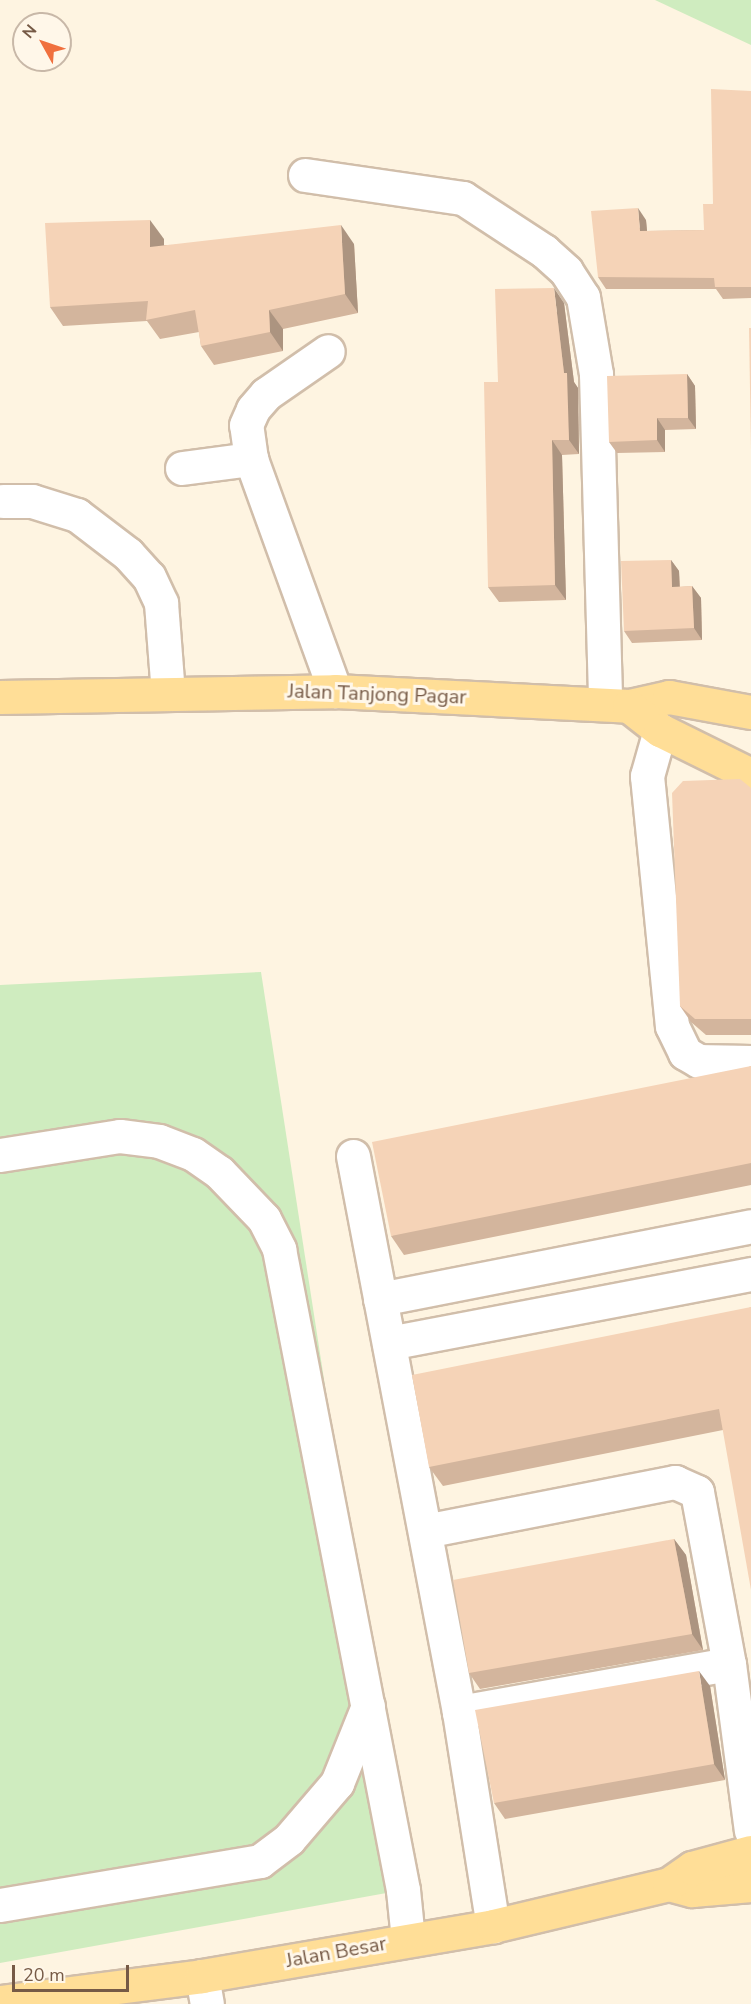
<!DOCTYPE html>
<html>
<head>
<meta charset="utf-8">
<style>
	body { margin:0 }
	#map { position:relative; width:751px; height:2004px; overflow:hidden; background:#fef4e1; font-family:"Nunito Sans",sans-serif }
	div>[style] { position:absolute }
	.green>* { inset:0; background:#cfecbf }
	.roads { filter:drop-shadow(2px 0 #d1beaa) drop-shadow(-2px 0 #d1beaa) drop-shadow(0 2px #d1beaa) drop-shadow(0 -2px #d1beaa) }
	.minor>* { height:33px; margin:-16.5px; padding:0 16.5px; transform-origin:16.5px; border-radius:16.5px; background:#fff }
	.major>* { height:33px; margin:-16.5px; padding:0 16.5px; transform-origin:16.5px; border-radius:16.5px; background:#ffde97 }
	.wall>* { inset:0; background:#d3b59d }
	.shaded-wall>* { inset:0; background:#ac9480 }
	.building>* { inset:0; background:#f5d3b7 }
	span { translate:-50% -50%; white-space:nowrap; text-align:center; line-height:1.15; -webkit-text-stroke:6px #fff7e9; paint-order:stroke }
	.street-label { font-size:20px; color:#765a46 }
	.north { position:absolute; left:12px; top:12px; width:60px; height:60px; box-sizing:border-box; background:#fff7e9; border:2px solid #c8b8a8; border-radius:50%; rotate:310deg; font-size:16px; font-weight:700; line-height:24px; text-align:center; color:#765a46 }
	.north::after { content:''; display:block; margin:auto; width:21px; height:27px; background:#f0703e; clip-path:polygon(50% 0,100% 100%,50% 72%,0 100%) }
	.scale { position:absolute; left:12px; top:1965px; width:117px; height:27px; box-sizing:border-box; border:3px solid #765a46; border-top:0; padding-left:8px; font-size:18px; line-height:21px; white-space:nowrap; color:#765a46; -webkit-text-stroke:4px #fff7e9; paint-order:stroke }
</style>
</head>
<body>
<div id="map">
	<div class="green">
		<div style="clip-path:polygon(655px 0,751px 0,751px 45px)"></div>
		<div style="clip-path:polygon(261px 972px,403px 1890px,0 1963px,0 985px)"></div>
	</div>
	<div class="roads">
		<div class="minor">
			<div style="left:305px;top:175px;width:160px;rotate:8.3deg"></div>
			<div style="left:463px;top:198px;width:97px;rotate:33.2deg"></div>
			<div style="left:544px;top:251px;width:30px;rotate:42deg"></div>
			<div style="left:566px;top:271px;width:31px;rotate:57deg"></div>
			<div style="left:583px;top:297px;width:78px;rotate:80.4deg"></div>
			<div style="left:596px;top:374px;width:329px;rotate:88.4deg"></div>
			<div style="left:251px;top:459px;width:34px;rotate:-98deg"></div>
			<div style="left:246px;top:425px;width:17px;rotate:-66deg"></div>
			<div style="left:253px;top:409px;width:20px;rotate:-49deg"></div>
			<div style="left:266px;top:394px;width:75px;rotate:-34.7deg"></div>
			<div style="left:182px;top:468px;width:70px;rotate:-7.4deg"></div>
			<div style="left:251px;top:459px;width:247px;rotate:70.1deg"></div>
			<div style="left:3px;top:501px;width:29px"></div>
			<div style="left:32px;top:501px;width:47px;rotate:17.3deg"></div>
			<div style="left:77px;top:515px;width:64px;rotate:37.4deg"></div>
			<div style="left:128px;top:554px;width:31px;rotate:48deg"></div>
			<div style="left:149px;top:577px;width:29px;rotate:65deg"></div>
			<div style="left:161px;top:603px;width:90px;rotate:85.6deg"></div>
			<div style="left:660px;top:730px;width:48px;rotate:105.8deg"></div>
			<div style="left:647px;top:776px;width:251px;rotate:84.3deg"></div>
			<div style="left:672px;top:1026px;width:30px;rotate:64deg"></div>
			<div style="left:685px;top:1053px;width:16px;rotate:30deg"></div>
			<div style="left:699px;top:1061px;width:52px;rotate:1.1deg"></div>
			<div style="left:0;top:1155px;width:121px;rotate:-9deg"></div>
			<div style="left:120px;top:1136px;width:39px;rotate:7deg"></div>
			<div style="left:159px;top:1141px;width:36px;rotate:21deg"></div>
			<div style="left:193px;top:1154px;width:32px;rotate:35deg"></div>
			<div style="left:219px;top:1172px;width:65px;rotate:46.2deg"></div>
			<div style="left:264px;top:1219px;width:34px;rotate:63deg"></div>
			<div style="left:279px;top:1249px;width:653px;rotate:79.05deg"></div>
			<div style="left:403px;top:1890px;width:49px;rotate:84.2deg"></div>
			<div style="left:353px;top:1156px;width:566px;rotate:79.21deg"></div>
			<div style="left:459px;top:1712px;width:217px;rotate:81deg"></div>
			<div style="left:380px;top:1299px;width:378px;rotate:-11.1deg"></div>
			<div style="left:389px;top:1343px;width:369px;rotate:-10.8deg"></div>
			<div style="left:425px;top:1531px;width:255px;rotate:-11.1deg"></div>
			<div style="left:675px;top:1482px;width:24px;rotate:24deg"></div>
			<div style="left:697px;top:1492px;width:175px;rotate:79.5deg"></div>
			<div style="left:729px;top:1664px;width:168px;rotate:82.5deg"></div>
			<div style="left:459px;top:1712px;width:274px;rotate:-10.1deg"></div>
			<div style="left:0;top:1905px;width:264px;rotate:-9.6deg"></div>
			<div style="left:260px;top:1861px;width:36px;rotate:-37deg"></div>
			<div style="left:289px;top:1839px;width:74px;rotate:-49.4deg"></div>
			<div style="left:337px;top:1783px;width:83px;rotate:-68.1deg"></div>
			<div style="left:202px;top:1976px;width:28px;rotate:80deg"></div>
		</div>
		<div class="major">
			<div style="left:0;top:697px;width:335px;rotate:-1deg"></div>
			<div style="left:335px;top:691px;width:294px;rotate:2.9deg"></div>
			<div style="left:629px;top:706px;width:41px;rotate:-12.7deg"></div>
			<div style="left:669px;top:697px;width:83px;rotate:10.4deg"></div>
			<div style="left:629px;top:706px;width:39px;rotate:38deg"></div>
			<div style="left:660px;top:730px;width:102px;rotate:26.3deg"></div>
			<div style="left:669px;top:1884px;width:24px;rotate:15deg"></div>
			<div style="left:692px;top:1890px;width:59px;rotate:-4.8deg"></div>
			<div style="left:0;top:2002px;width:204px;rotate:-7.3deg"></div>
			<div style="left:202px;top:1976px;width:295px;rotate:-9.7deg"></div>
			<div style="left:493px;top:1926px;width:181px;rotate:-13.4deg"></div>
			<div style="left:669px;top:1884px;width:28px;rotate:-35deg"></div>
			<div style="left:692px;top:1868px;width:61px;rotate:-15.2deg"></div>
		</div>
	</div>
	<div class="wall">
		<div style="clip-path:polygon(751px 91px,751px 298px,723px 299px,716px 289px,606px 289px,598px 277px,646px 220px,647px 231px,704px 230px)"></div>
		<div style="clip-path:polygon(164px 239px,164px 245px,354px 244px,358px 313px,283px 329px,283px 351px,214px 365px,201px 346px,199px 332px,160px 339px,147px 321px,63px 326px,50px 307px)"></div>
		<div style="clip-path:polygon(564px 303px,574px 382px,578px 388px,579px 454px,562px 455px,566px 600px,499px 602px,488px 587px,498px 382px)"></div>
		<div style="clip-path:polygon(687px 374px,695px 386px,696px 429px,665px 430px,665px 452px,617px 453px,609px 442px)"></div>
		<div style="clip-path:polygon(671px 560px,679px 571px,680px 587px,692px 586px,701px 598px,702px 640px,632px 643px,624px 631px)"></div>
		<div style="clip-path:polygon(751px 788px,751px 1035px,706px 1035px,691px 1022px,680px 1006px)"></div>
		<div style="clip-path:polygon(751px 1066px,751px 1185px,404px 1255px,391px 1236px)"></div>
		<div style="clip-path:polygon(751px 1307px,723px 1430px,443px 1486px,429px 1467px)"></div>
		<div style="clip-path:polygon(674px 1539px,686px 1555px,703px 1650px,480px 1689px,469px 1673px)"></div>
		<div style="clip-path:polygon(710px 1686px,725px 1780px,505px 1819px,494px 1803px)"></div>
	</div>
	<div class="shaded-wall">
		<div style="clip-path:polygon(638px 208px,646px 220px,648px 242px,640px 231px)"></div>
		<div style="clip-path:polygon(150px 220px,164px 239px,164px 266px,150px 247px)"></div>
		<div style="clip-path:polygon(341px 225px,354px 244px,358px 313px,345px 294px)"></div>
		<div style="clip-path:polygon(554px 288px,564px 303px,574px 382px,578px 388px,579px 454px,569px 440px,564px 373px)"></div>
		<div style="clip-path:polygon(269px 310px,283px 329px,283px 351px,270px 332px)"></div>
		<div style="clip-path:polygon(687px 374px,695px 386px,696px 429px,688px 418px)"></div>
		<div style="clip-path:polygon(657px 418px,665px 430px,665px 452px,657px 440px)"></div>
		<div style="clip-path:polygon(552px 440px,562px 455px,566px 600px,555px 585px)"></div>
		<div style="clip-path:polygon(671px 560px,679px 571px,680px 598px,672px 587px)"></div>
		<div style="clip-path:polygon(692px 586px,701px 598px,702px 640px,694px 628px)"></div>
		<div style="clip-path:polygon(674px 1539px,686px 1555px,703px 1650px,692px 1634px)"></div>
		<div style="clip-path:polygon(699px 1671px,710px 1686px,725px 1780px,714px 1764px)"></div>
	</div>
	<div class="building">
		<div style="clip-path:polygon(711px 89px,751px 91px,751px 287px,715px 287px,714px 278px,598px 277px,591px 211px,638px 208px,640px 231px,704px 230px,703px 204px,713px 204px)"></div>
		<div style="clip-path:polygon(150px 220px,150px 247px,341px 225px,345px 294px,269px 310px,270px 332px,201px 346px,195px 310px,146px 320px,148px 301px,50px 307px,45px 223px)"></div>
		<div style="clip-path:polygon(554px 288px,564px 373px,567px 373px,569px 440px,552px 440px,555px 585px,488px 587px,484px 382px,498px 382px,495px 289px)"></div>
		<div style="clip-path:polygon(749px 328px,751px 328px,751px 450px)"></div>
		<div style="clip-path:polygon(687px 374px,688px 418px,657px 418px,657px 440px,609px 442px,607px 376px)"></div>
		<div style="clip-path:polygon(671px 560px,672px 587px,692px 586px,694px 628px,624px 631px,621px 561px)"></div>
		<div style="clip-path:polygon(740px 779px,751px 788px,751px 1019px,695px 1019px,680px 1006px,672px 793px,683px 781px)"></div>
		<div style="clip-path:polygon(751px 1066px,751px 1163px,391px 1236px,372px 1142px)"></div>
		<div style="clip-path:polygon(751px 1307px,751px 1590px,719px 1409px,429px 1467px,412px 1375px)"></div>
		<div style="clip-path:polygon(674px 1539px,692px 1634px,469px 1673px,453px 1580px)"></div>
		<div style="clip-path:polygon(699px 1671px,714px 1764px,494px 1803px,475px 1710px)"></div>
	</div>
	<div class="street-label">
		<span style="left:377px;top:694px;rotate:2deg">Jalan Tanjong Pagar</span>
		<span style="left:336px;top:1952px;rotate:-10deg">Jalan Besar</span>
	</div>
	<div class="north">N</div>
	<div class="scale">20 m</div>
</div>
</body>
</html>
